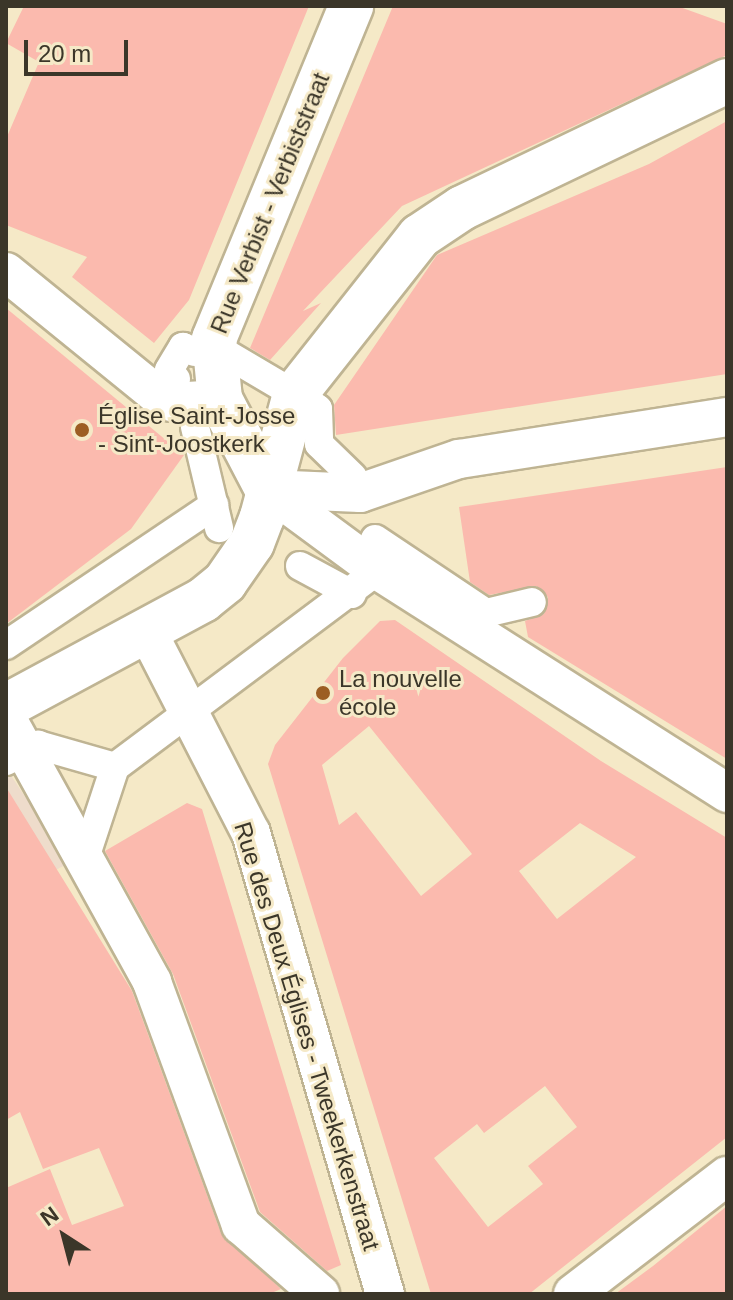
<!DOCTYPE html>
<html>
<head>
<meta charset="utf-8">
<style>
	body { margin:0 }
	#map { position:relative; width:733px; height:1300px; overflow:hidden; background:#f5e9c7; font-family:Helvetica,sans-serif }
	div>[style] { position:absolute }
	.commercial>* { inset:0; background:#eedccb }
	.building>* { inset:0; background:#fbbaae }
	.roads { filter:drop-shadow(2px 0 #bfb493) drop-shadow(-2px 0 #bfb493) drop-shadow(0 2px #bfb493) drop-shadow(0 -2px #bfb493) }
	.pedestrian>* { height:28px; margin:-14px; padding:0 14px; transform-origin:14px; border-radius:14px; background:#fff }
	.minor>* { height:38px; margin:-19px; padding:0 19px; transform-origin:19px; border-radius:19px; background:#fff }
	.secondary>* { height:44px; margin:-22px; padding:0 22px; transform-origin:22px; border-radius:22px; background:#fff }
	.dots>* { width:22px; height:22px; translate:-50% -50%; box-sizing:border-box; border:4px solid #f5e9c7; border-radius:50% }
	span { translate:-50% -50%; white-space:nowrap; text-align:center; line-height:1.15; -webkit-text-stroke:6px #f5e9c7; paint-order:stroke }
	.street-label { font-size:24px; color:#3b3629 }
	.poi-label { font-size:24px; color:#3b3629 }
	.left { translate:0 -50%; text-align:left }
	.frame { position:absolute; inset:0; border:8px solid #3b3629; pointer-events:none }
	.north { position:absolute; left:24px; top:1196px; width:80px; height:80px; -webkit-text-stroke:6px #f5e9c7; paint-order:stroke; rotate:324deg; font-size:22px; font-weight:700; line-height:32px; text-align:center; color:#3b3629 }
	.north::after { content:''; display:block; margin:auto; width:28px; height:36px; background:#3b3629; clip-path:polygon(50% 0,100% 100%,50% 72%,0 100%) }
	.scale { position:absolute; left:24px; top:40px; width:104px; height:36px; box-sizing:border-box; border:4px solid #3b3629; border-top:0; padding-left:10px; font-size:24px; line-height:28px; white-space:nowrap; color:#3b3629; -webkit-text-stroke:6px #f5e9c7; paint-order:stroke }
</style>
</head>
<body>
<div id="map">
	<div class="commercial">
		<div style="clip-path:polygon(6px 768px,69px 863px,6px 896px)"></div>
	</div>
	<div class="building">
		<div style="clip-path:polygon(24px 6px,309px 6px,189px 300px,154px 343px,72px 277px,87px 257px,6px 225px,6px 139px,39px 62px,6px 43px)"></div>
		<div style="clip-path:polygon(393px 6px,677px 6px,727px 24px,727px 55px,402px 206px,303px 311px,321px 303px,270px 360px,250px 348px)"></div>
		<div style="clip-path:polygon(727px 121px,727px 374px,336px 435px,334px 405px,437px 255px,649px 164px)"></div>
		<div style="clip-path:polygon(6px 308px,184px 455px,131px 529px,6px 624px)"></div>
		<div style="clip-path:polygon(727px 467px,727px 759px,528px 637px,525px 621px,544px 614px,548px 597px,536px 586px,489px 595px,470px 582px,459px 507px)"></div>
		<div style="clip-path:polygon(evenodd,395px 620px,601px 761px,727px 838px,727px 1137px,529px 1294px,431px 1294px,268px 764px,275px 745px,343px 658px,380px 621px,395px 620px,369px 726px,472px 854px,421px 896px,356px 812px,339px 825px,322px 765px,369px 726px,395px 620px,580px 823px,636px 857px,557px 919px,519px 871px,580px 823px,395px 620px,545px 1086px,577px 1127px,528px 1166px,543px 1184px,488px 1227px,434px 1158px,477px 1124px,484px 1133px,545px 1086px)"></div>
		<div style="clip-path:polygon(6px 787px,132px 991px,221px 1233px,281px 1289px,269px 1294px,6px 1294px,6px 1188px,50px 1169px,72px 1225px,124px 1206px,99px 1148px,43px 1169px,20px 1112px,6px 1120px)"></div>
		<div style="clip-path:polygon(187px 803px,202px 809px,341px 1265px,327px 1271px,260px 1212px,173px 974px,105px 851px)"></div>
		<div style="clip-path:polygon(727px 1206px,727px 1294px,615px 1294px,653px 1266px)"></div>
	</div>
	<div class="roads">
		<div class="pedestrian">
			<div style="left:230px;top:356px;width:57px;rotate:30.6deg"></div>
			<div style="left:176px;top:379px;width:11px;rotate:-128deg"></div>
			<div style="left:169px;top:370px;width:27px;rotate:-59deg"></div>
			<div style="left:183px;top:347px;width:13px;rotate:23deg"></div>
			<div style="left:310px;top:403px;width:10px;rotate:37deg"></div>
			<div style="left:318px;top:409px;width:35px;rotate:88deg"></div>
			<div style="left:319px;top:444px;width:47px;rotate:44.1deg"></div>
			<div style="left:195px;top:427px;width:104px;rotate:76.6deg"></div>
			<div style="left:375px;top:539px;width:133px;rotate:33.7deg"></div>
			<div style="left:486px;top:613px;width:47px;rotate:-13.4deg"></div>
			<div style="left:300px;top:566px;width:59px;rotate:28.3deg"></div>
			<div style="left:6px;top:645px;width:251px;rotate:-33.9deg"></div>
			<div style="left:6px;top:761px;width:36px;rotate:-27deg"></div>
			<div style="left:38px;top:745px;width:80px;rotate:15.9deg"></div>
			<div style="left:85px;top:858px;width:96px;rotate:-71.8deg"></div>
			<div style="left:115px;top:767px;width:316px;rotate:-36.8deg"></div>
		</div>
		<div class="minor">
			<div style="left:6px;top:272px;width:192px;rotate:39.1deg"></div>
			<div style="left:155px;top:393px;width:19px;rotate:28deg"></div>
			<div style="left:172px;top:402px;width:48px;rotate:-3.6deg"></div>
			<div style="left:267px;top:489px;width:133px;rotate:36.4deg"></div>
			<div style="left:374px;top:568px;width:419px;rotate:32.5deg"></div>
			<div style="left:267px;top:489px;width:93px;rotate:2.5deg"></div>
			<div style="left:360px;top:493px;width:105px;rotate:-19deg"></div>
			<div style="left:459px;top:459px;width:271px;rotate:-8.9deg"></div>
			<div style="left:147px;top:631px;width:227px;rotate:62.8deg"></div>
			<div style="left:251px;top:833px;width:480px;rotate:73.8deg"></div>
			<div style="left:6px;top:717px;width:303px;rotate:61.1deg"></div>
			<div style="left:152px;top:982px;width:259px;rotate:69.9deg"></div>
			<div style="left:241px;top:1225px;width:105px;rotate:41.1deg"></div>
			<div style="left:573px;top:1294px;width:194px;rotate:-37.5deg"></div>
		</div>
		<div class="secondary">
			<div style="left:267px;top:489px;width:102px;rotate:-117.6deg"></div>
			<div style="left:220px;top:399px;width:60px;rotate:-95.7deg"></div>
			<div style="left:214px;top:339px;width:360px;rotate:-67.6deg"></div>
			<div style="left:6px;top:706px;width:224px;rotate:-28.3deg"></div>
			<div style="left:203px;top:600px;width:28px;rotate:-39deg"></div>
			<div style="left:225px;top:582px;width:47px;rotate:-55.3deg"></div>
			<div style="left:252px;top:543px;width:28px;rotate:-69deg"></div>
			<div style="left:262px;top:517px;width:127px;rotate:-75deg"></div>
			<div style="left:295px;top:394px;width:201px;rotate:-51.7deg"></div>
			<div style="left:420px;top:236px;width:50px;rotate:-33.7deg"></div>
			<div style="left:462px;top:208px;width:294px;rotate:-25.6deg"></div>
		</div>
	</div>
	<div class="dots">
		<div style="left:82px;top:430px;background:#9c5e23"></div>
		<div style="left:323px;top:693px;background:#9c5e23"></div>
	</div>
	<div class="street-label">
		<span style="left:270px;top:203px;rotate:-68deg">Rue Verbist - Verbiststraat</span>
		<span style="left:307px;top:1036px;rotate:73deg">Rue des Deux Églises - Tweekerkenstraat</span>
	</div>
	<div class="poi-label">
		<span class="left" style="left:98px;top:430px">Église Saint-Josse<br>- Sint-Joostkerk</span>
		<span class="left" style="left:339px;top:693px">La nouvelle<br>école</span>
	</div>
	<div class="frame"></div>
	<div class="north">N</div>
	<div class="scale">20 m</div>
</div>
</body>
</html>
